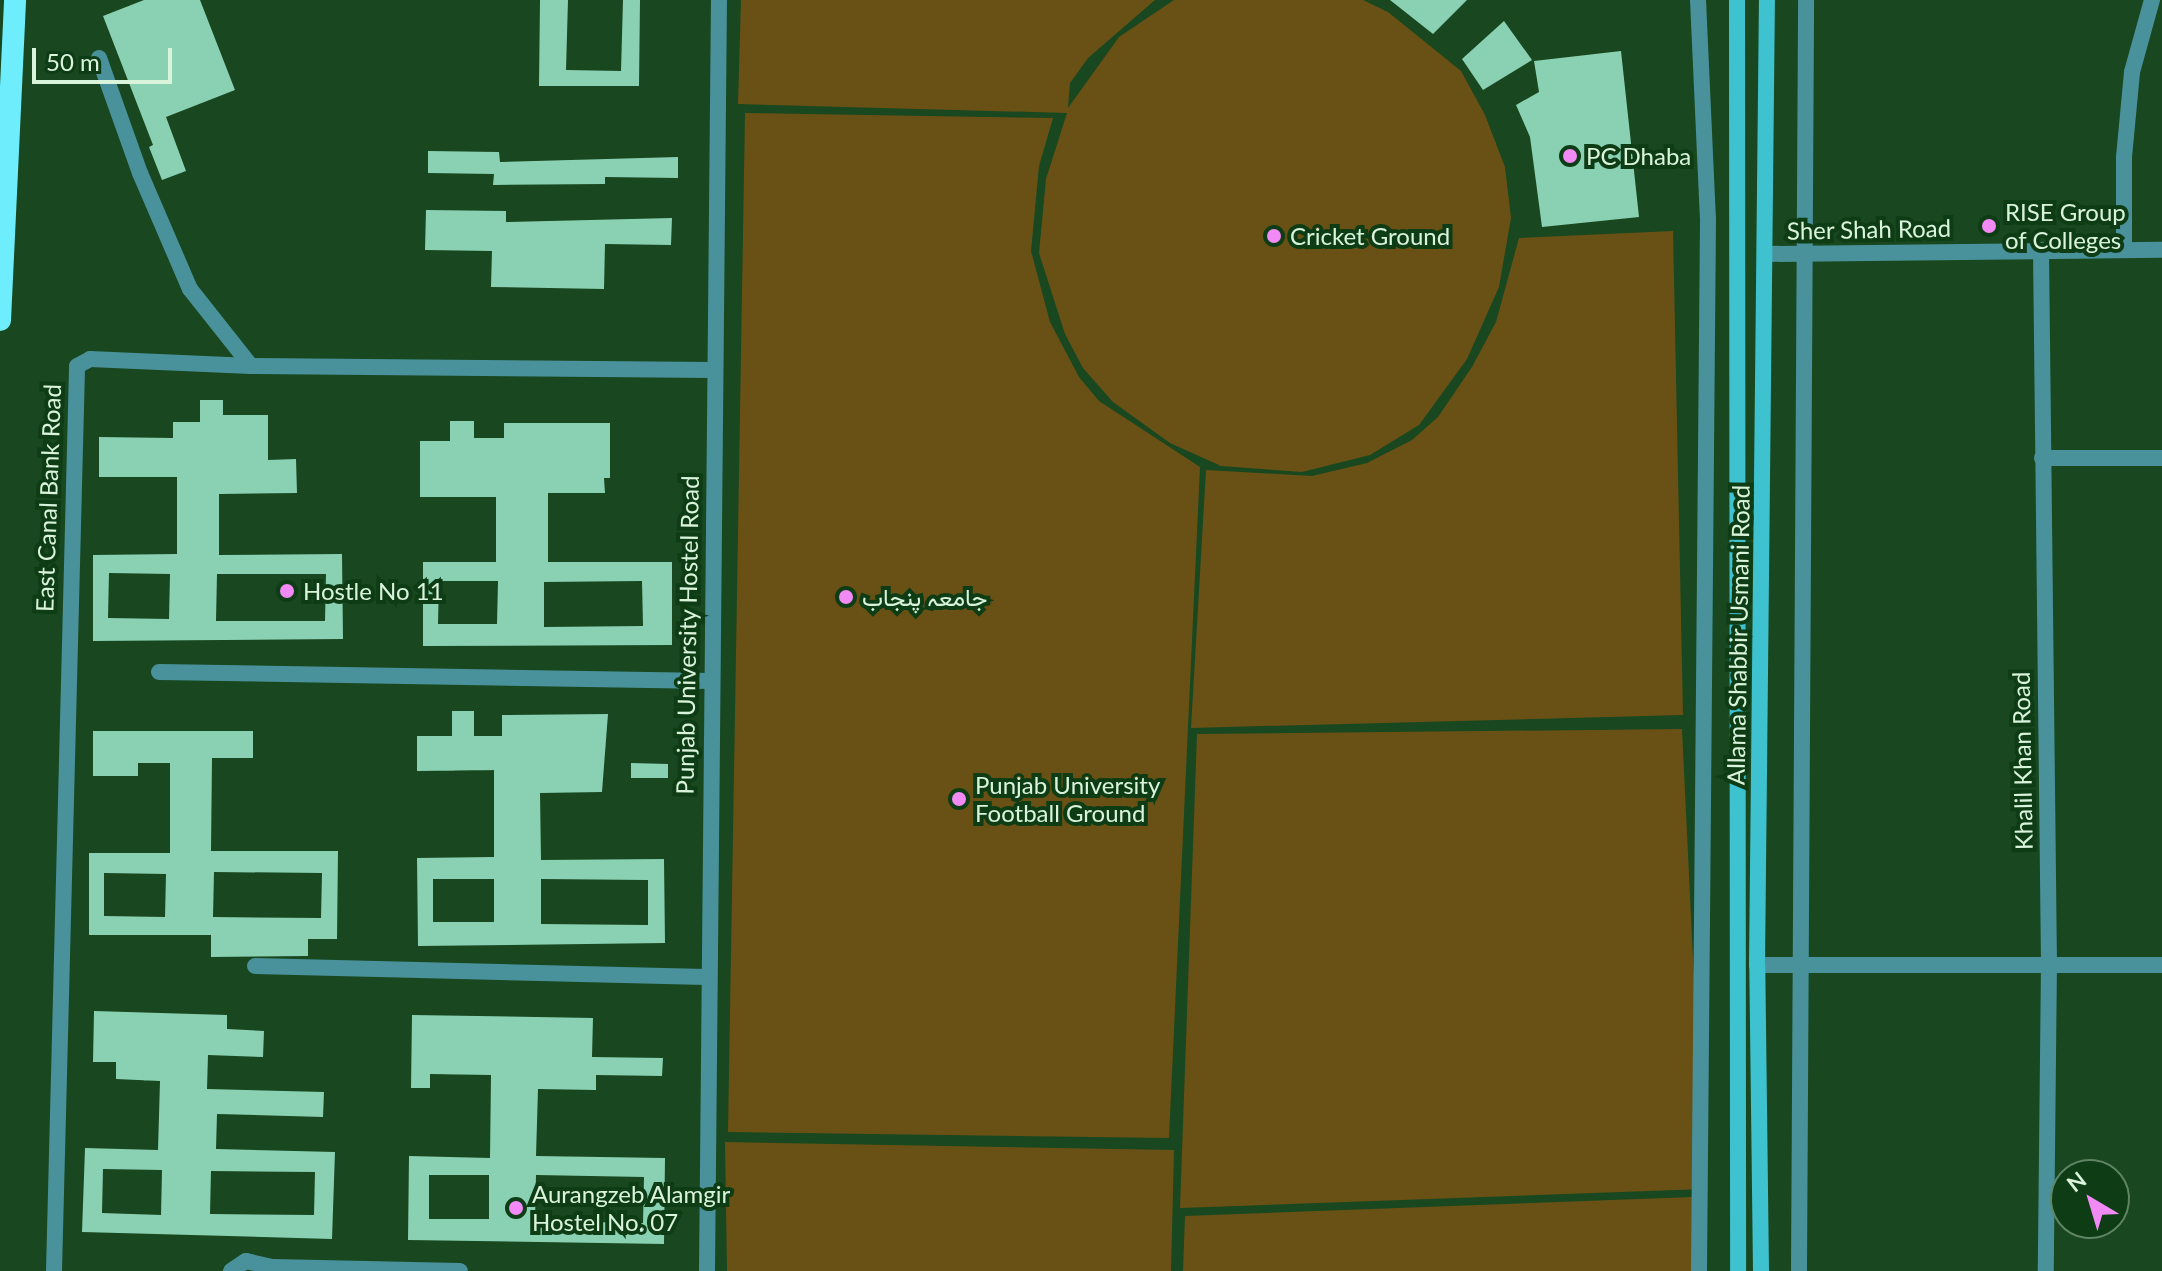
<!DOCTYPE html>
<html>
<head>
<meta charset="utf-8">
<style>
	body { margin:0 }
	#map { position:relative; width:2162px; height:1271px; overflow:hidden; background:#19471f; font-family:Lato,Vazirmatn,sans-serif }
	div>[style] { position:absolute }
	.green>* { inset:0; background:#695116 }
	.building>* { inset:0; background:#8ad1b3 }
	.minor>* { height:16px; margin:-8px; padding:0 8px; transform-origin:8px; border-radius:8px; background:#49929b }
	.tertiary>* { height:16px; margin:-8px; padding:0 8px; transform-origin:8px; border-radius:8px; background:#49929b }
	.secondary>* { height:16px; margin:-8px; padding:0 8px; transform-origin:8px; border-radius:8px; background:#3fc2d0 }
	.trunk>* { height:22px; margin:-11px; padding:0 11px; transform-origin:11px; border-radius:11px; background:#6eeefc }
	.dots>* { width:22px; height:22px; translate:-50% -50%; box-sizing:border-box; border:4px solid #0d3c15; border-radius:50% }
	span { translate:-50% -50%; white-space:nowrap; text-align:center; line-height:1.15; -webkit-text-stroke:8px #0d3c15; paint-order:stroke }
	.poi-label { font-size:24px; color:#daf3db }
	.left { translate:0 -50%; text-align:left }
	.street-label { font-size:24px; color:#daf3db }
	.north { position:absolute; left:2050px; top:1159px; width:80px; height:80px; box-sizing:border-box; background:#0d3c15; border:2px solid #5f8564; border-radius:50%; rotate:322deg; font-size:22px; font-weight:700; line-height:32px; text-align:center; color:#daf3db }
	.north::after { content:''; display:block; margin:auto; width:28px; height:36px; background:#f18af4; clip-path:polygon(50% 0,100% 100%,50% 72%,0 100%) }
	.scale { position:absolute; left:32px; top:48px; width:140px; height:36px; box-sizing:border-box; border:4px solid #daf3db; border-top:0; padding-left:10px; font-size:24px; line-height:28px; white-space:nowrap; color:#daf3db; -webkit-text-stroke:6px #0d3c15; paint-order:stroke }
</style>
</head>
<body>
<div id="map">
	<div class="green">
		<div style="clip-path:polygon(741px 0,1155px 0,1088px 58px,1070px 83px,1068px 108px,1119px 37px,1174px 0,1363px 0,1388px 12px,1461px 71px,1485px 115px,1505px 167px,1511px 218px,1499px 287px,1467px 359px,1419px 425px,1370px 455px,1302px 472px,1221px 466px,1170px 443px,1113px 402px,1083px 368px,1065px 334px,1039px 253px,1046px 179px,1067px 113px,738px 104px)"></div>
		<div style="clip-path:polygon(745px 113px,1053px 118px,1039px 166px,1031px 251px,1050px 322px,1079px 377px,1099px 401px,1200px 467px,1169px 1138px,728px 1132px)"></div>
		<div style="clip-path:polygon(1673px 231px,1683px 715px,1191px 728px,1206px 470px,1312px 476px,1367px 463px,1412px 440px,1438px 417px,1472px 367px,1496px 322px,1519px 238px)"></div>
		<div style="clip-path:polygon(1682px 729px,1704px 1189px,1180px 1208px,1197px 734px)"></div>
		<div style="clip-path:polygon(725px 1142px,1174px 1150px,1171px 1271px,727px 1271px)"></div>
		<div style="clip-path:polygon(1693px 1197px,1694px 1271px,1183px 1271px,1185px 1216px)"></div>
	</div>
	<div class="building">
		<div style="clip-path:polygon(144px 0,200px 0,235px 90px,166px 117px,186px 171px,162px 180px,149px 147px,153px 145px,103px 16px)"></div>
		<div style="clip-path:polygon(540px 0,568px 0,566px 70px,621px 71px,623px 0,640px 0,639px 86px,539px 86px)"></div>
		<div style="clip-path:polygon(1390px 0,1467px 0,1433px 34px)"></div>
		<div style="clip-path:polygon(1504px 21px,1532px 60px,1483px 90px,1462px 59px)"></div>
		<div style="clip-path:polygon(1621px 51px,1639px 217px,1542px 227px,1530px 137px,1516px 105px,1539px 92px,1534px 61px)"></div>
		<div style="clip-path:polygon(428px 151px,499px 152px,500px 162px,678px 157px,678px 178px,605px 177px,605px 184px,493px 185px,494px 174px,428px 173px)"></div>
		<div style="clip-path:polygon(426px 210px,506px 211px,506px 222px,672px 218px,671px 245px,605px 244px,604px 289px,491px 287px,492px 251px,425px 250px)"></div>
		<div style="clip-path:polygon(evenodd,200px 400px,223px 400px,223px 415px,268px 415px,268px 460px,296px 459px,297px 493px,219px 494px,219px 555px,342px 554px,343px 639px,93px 641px,93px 555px,177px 554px,177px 477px,99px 477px,99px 437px,173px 438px,173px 422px,200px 422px,200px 400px,109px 573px,170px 574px,169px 619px,108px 618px,109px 573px,200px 400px,217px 574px,326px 574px,325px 621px,216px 621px,217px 574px)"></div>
		<div style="clip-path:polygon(evenodd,450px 421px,474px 421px,474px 438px,504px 438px,504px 423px,610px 423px,610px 478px,604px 478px,605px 493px,548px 493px,548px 562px,672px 562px,672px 645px,423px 646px,423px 562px,496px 562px,496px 497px,420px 497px,420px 441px,450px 441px,450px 421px,439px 581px,498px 581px,497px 624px,438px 624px,439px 581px,450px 421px,642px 581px,643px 626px,544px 627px,544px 582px,642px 581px)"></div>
		<div style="clip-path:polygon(evenodd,452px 711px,474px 711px,474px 736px,502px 736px,502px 715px,608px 714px,602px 792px,540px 793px,541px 860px,664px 859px,665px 943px,418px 946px,417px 858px,494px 857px,494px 770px,417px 771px,417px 736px,452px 736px,452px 711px,433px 879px,494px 879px,494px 922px,433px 922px,433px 879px,452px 711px,541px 879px,648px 880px,648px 925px,541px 924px,541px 879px)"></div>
		<div style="clip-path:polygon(evenodd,93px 731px,253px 731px,253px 758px,212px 758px,211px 851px,338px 851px,337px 939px,308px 939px,308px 956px,211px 957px,211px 935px,89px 935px,89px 853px,170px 853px,170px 763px,138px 763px,138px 776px,93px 776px,93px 731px,214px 872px,322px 873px,321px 918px,213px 917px,214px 872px,93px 731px,104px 873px,166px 874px,165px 917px,104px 916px,104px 873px)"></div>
		<div style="clip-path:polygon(631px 763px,668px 764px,668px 778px,631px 778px)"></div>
		<div style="clip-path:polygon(evenodd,94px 1011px,227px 1015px,227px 1029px,264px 1031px,263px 1057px,208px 1055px,207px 1089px,324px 1092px,323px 1117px,217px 1114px,216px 1149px,335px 1152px,332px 1239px,82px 1232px,85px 1148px,158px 1150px,160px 1081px,116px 1079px,116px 1062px,93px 1062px,94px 1011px,103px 1169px,162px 1170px,161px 1215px,102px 1213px,103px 1169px,94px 1011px,211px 1171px,315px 1172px,314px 1215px,210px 1214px,211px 1171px)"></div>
		<div style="clip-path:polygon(evenodd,412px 1015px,593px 1018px,592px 1057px,663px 1058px,662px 1076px,596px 1075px,596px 1090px,538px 1089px,536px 1156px,665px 1158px,664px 1244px,408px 1240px,409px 1156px,490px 1158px,491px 1075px,430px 1074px,430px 1088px,411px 1088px,412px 1015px,429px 1175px,489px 1175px,489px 1219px,429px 1219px,429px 1175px,412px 1015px,536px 1175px,644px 1177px,643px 1223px,535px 1221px,536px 1175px)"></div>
	</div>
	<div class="minor">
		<div style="left:1698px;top:0;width:219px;rotate:87.4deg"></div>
		<div style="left:1708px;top:219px;width:1052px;rotate:90.49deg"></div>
		<div style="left:99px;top:58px;width:122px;rotate:70.4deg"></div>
		<div style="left:140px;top:173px;width:126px;rotate:66.7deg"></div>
		<div style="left:190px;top:289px;width:98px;rotate:51.6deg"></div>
		<div style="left:2041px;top:250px;width:711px;rotate:89.36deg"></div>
		<div style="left:2049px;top:961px;width:310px;rotate:90.6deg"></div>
		<div style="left:2124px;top:250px;width:93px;rotate:-90deg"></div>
		<div style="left:2124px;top:157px;width:85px;rotate:-84.6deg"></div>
		<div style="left:2132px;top:72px;width:75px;rotate:-74.5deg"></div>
		<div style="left:2042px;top:458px;width:120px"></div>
		<div style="left:159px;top:672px;width:552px;rotate:0.93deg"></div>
		<div style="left:1757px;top:965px;width:405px"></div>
		<div style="left:255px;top:966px;width:451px;rotate:1.4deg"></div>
		<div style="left:54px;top:1271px;width:905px;rotate:-88.54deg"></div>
		<div style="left:77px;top:366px;width:15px;rotate:-28deg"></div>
		<div style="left:90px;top:359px;width:161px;rotate:2.5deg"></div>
		<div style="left:251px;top:366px;width:462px;rotate:0.5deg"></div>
		<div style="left:231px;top:1271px;width:18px;rotate:-34deg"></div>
		<div style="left:246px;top:1261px;width:28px;rotate:13deg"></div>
		<div style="left:273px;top:1267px;width:187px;rotate:1.2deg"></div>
		<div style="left:707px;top:1271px;width:1271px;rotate:-89.46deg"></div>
		<div style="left:1799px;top:1271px;width:1271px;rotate:-89.68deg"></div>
	</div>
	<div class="tertiary">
		<div style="left:1768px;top:254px;width:394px;rotate:-0.6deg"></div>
	</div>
	<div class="secondary">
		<div style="left:1737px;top:0;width:1271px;rotate:89.95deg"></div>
		<div style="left:1761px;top:1271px;width:306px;rotate:-90.7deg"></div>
		<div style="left:1757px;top:965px;width:965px;rotate:-89.41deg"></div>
	</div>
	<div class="trunk">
		<div style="left:0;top:320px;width:320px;rotate:-87.3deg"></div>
	</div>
	<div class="dots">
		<div style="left:1570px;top:156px;background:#f18af4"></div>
		<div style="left:1989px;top:226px;background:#f18af4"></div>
		<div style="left:1274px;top:236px;background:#f18af4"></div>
		<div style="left:287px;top:591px;background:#f18af4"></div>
		<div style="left:846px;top:597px;background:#f18af4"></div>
		<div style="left:959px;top:799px;background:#f18af4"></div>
		<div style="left:516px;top:1208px;background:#f18af4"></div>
	</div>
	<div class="poi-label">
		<span class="left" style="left:1586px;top:156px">PC Dhaba</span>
		<span class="left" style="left:2005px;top:226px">RISE Group<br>of Colleges</span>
		<span class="left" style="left:1290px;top:236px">Cricket Ground</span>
		<span class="left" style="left:303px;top:591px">Hostle No 11</span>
		<span class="left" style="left:862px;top:597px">جامعہ پنجاب</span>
		<span class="left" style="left:975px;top:799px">Punjab University<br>Football Ground</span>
		<span class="left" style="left:532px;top:1208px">Aurangzeb Alamgir<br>Hostel No. 07</span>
	</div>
	<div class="street-label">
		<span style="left:1869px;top:229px;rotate:-1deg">Sher Shah Road</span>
		<span style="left:48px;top:498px;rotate:-88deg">East Canal Bank Road</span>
		<span style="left:687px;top:635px;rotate:-89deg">Punjab University Hostel Road</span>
		<span style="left:1738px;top:635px;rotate:-89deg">Allama Shabbir Usmani Road</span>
		<span style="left:2022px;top:761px;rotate:-91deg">Khalil Khan Road</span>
	</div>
	<div class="north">N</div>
	<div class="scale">50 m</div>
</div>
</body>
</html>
